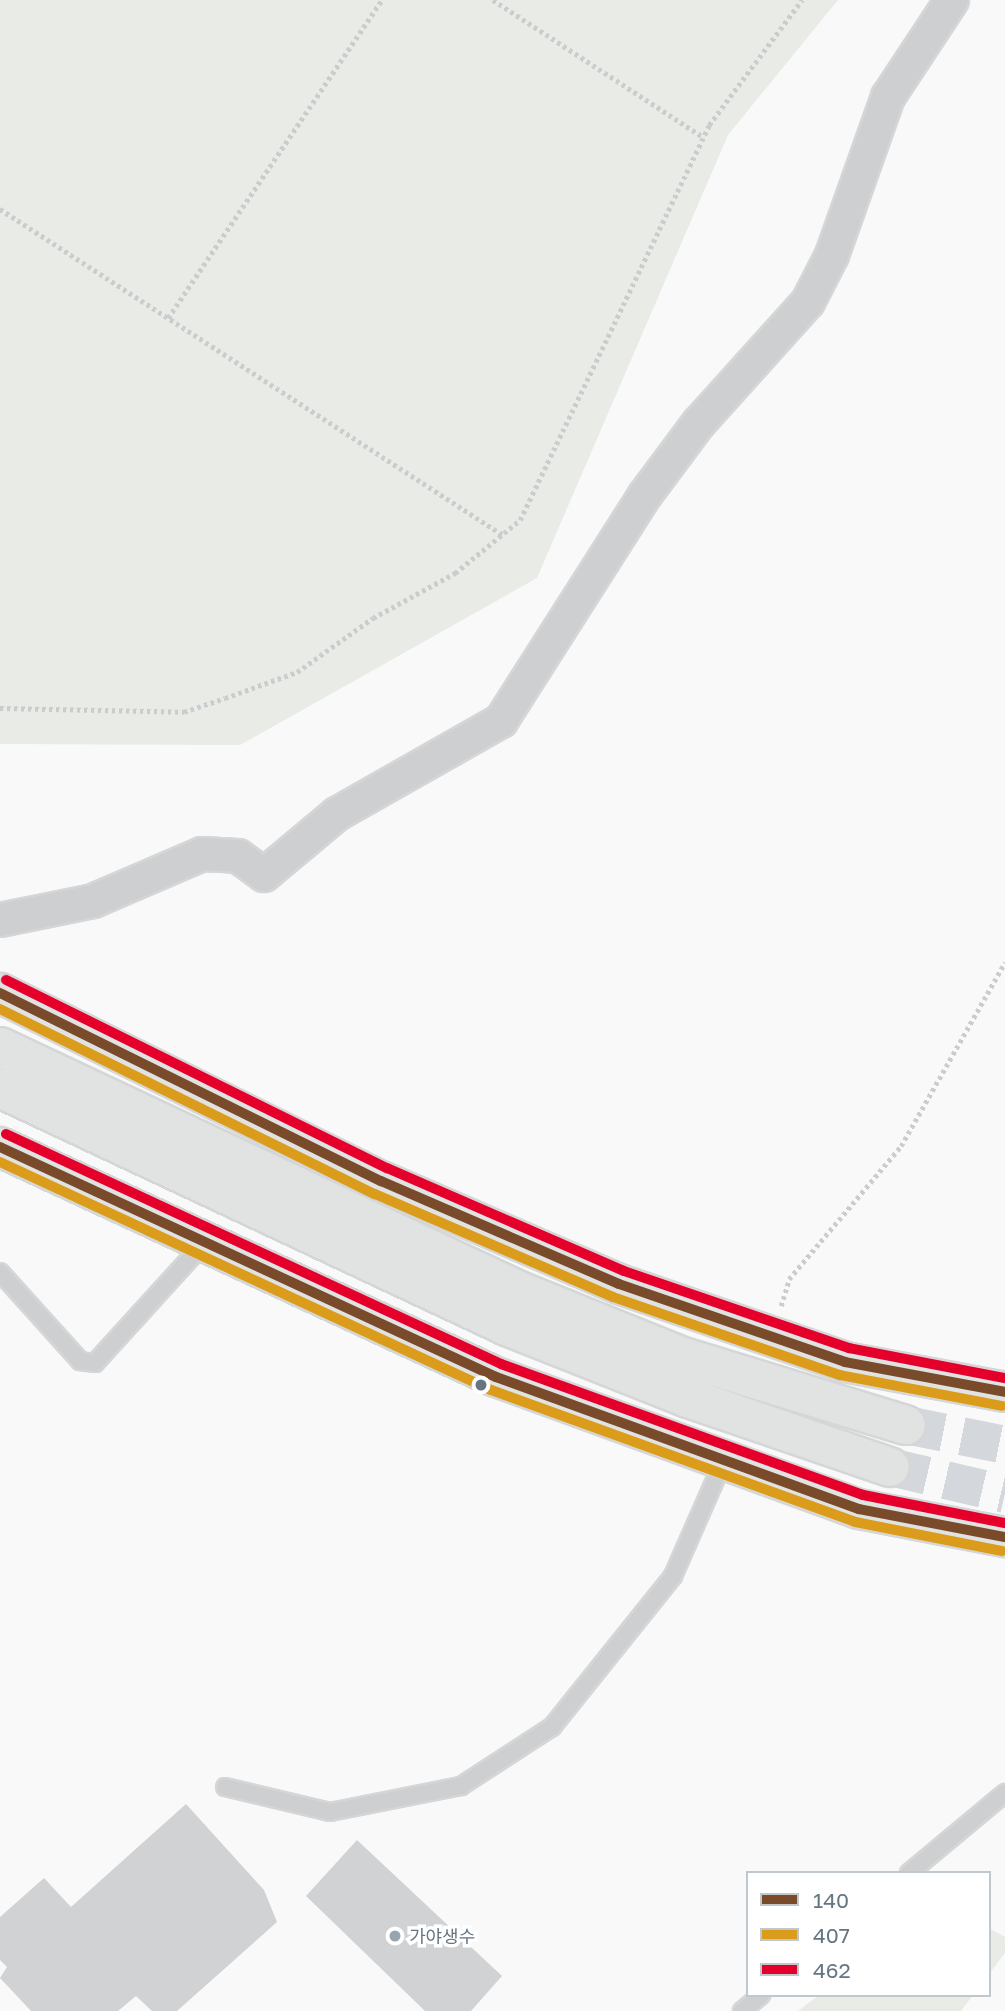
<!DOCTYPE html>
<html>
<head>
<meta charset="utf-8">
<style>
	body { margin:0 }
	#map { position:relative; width:1005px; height:2011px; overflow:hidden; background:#f9f9f9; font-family:"Golos Text","Noto Sans KR",sans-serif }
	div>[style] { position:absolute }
	.green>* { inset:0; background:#e8ebe6 }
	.building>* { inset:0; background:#d0d2d3 }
	.primary-tunnel>* { height:38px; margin-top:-19px; transform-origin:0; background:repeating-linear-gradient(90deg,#d4d8dc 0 38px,transparent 0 57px) }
	.path>* { height:4.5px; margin-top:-2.25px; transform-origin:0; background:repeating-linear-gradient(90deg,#cbcccd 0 3.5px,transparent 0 7px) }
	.roads { filter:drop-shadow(2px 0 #d5d6d7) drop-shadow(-2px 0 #d5d6d7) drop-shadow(0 2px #d5d6d7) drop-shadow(0 -2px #d5d6d7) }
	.service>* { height:16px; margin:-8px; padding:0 8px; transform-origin:8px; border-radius:8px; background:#cecfd0 }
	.minor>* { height:32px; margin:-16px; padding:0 16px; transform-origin:16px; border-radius:16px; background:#cecfd0 }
	.primary>* { height:38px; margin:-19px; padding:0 19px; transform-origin:19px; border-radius:19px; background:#e1e2e2 }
	.bus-1>* { height:10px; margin:-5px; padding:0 5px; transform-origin:5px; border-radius:5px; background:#7a4b2a }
	.bus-2>* { height:10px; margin:-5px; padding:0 5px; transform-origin:5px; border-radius:5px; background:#da9c1a }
	.bus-3>* { height:10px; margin:-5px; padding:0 5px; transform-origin:5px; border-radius:5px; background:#e4002b }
	.dots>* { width:19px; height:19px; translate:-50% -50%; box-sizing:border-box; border:4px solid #fff; border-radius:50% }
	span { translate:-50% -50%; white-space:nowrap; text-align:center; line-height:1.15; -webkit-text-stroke:7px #fff; paint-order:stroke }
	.poi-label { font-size:18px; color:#657683 }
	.left { translate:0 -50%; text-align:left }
	.legend { position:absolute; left:746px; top:1871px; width:245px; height:126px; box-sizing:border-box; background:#fff; border:2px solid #c1c8cd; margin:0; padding:9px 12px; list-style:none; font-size:21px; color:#657683 }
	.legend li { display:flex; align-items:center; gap:14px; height:35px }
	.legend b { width:35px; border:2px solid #c1c8cd }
</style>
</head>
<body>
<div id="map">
	<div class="green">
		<div style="clip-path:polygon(0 0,838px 0,728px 135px,537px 578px,240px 745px,0 744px)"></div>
		<div style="clip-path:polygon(989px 1928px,1005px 1937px,1005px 1953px,989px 1974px)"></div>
		<div style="clip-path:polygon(819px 1995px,973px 1995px,961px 2011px,798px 2011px)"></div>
	</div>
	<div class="building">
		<div style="clip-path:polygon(186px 1804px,264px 1890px,277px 1922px,177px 2011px,152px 2011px,136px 1996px,118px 2011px,31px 2011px,0 1978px,7px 1967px,0 1960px,0 1917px,44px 1878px,71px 1907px)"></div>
		<div style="clip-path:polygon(357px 1840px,502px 1976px,471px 2011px,425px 2011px,306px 1896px)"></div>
	</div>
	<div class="primary-tunnel">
		<div style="left:906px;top:1425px;width:101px;rotate:11.4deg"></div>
		<div style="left:890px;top:1467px;width:118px;rotate:13.2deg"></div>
	</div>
	<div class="path">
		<div style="left:493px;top:0;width:251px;rotate:33.1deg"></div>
		<div style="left:0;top:209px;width:599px;rotate:32.95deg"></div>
		<div style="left:168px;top:318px;width:383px;rotate:-56.1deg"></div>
		<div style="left:0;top:708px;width:184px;rotate:1.2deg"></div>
		<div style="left:184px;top:712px;width:43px;rotate:-18.9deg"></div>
		<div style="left:225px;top:698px;width:77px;rotate:-19.9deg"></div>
		<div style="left:297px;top:672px;width:93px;rotate:-35.4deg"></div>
		<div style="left:373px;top:618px;width:94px;rotate:-28.8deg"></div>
		<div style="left:455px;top:573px;width:84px;rotate:-39.2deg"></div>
		<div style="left:520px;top:520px;width:438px;rotate:-64.4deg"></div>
		<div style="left:709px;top:125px;width:156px;rotate:-53.4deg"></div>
		<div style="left:781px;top:1306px;width:28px;rotate:-73deg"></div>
		<div style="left:789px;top:1279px;width:174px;rotate:-49.9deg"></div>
		<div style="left:901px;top:1146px;width:211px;rotate:-60.5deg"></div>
	</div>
	<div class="roads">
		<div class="service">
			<div style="left:0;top:1272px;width:120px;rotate:48deg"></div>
			<div style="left:80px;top:1361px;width:15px;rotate:8deg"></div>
			<div style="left:95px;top:1363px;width:164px;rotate:-47.7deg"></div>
			<div style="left:225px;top:1787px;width:108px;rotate:13.4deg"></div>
			<div style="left:330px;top:1812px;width:134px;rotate:-11.2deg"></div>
			<div style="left:461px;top:1786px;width:108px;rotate:-33deg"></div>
			<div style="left:552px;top:1727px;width:193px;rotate:-51.3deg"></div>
			<div style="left:673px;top:1576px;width:124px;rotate:-66.3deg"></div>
			<div style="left:909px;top:1873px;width:125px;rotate:-39.8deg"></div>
			<div style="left:742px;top:2011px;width:25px;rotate:-40deg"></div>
		</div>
		<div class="minor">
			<div style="left:0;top:920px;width:95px;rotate:-11.5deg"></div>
			<div style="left:93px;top:901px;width:119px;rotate:-23.3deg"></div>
			<div style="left:202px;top:854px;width:36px;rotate:3deg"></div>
			<div style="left:238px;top:856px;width:32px;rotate:36deg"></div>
			<div style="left:264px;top:875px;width:95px;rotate:-39.9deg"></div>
			<div style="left:337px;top:814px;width:189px;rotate:-29.6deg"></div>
			<div style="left:501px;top:721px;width:268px;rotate:-57.5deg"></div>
			<div style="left:645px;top:495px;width:89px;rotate:-53.3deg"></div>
			<div style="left:698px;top:424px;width:164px;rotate:-48deg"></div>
			<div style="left:808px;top:302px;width:53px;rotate:-62.9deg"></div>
			<div style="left:832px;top:255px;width:168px;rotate:-70.5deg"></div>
			<div style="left:888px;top:97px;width:116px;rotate:-56.6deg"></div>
		</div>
		<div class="primary">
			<div style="left:0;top:993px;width:425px;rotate:26.3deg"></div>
			<div style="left:381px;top:1181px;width:259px;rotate:23.4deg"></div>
			<div style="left:619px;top:1284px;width:239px;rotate:19deg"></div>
			<div style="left:845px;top:1362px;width:163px;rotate:10.6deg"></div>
			<div style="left:0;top:1047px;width:573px;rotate:25.18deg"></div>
			<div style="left:519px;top:1291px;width:177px;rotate:21.9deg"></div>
			<div style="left:683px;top:1357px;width:233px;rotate:17deg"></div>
			<div style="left:0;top:1088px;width:560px;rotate:25.15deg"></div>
			<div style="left:507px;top:1326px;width:195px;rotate:21.7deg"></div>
			<div style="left:688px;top:1398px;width:213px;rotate:18.9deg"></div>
			<div style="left:0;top:1147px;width:547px;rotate:24.88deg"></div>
			<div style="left:496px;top:1377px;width:386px;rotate:20deg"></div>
			<div style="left:859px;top:1509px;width:149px;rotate:10.9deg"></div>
		</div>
	</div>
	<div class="bus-1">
		<div style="left:0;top:993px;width:425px;rotate:26.3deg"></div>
		<div style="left:381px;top:1181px;width:259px;rotate:23.4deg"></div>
		<div style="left:619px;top:1284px;width:239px;rotate:19deg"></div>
		<div style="left:845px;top:1362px;width:163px;rotate:10.6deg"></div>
		<div style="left:0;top:1147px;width:547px;rotate:24.88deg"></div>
		<div style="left:496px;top:1377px;width:386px;rotate:20deg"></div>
		<div style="left:859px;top:1509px;width:149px;rotate:10.9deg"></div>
	</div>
	<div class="bus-2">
		<div style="left:0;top:1009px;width:418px;rotate:26.3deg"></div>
		<div style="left:375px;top:1194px;width:259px;rotate:23.4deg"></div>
		<div style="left:613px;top:1297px;width:240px;rotate:19deg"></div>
		<div style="left:840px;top:1375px;width:165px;rotate:10.8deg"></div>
		<div style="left:0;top:1162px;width:541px;rotate:24.91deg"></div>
		<div style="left:491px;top:1390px;width:387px;rotate:19.9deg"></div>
		<div style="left:855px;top:1522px;width:150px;rotate:11.2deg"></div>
	</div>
	<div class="bus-3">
		<div style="left:6px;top:980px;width:425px;rotate:26.3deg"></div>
		<div style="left:387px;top:1168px;width:258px;rotate:23.5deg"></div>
		<div style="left:624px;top:1271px;width:238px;rotate:18.9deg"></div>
		<div style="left:849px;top:1348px;width:159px;rotate:10.9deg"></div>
		<div style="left:6px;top:1134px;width:546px;rotate:24.92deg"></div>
		<div style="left:501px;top:1364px;width:385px;rotate:19.9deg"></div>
		<div style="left:863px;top:1495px;width:145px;rotate:11.2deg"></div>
	</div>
	<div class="dots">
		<div style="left:481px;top:1385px;background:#657683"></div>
		<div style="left:395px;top:1936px;background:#99a4ac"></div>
	</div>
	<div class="poi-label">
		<span class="left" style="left:409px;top:1936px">가야생수</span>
	</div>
	<ul class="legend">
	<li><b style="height:9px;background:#7a4b2a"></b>140</li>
	<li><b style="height:9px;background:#da9c1a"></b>407</li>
	<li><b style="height:9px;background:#e4002b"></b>462</li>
	</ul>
</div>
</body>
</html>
